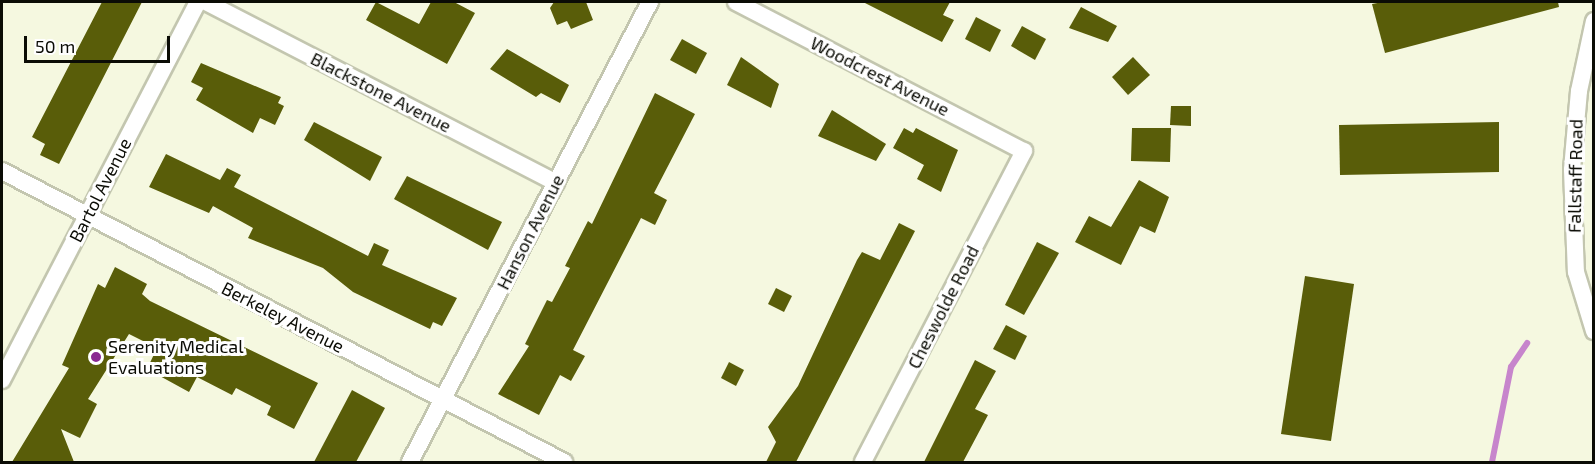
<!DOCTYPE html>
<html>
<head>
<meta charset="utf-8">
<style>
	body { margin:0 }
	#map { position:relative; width:1595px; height:464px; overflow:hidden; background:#f5f8e0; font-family:"Exo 2",sans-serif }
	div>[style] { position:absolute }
	.stream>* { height:6px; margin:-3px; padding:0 3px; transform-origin:3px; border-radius:3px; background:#c785cc }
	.building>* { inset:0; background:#595d09 }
	.roads { filter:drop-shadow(2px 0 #c3c6af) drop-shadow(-2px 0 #c3c6af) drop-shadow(0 2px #c3c6af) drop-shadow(0 -2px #c3c6af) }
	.minor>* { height:16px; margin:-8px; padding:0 8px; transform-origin:8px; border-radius:8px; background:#fff }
	.dots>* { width:16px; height:16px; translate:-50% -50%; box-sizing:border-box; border:3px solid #fff; border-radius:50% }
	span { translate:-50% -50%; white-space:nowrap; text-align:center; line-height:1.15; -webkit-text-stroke:6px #fff; paint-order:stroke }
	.street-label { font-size:18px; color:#0b0c05 }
	.poi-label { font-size:18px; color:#0b0c05 }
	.left { translate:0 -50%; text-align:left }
	.frame { position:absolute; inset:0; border:3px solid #0b0c05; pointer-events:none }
	.scale { position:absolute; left:24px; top:36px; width:146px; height:27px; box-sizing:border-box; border:3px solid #0b0c05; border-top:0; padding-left:8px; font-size:18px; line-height:21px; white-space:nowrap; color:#0b0c05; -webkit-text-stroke:4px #fff; paint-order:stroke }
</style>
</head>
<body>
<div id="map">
	<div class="stream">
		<div style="left:1492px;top:462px;width:97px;rotate:-78.7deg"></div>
		<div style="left:1511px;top:367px;width:29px;rotate:-56deg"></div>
	</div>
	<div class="building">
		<div style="clip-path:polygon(102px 2px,142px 2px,59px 164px,40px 155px,45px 144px,32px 137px)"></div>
		<div style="clip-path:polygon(376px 2px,419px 24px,431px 2px,454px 2px,475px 13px,447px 64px,366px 20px)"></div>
		<div style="clip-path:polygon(554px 2px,586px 2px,593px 20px,571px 29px,567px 21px,557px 25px,550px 8px)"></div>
		<div style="clip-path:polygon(863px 2px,950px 2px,943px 15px,954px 20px,942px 42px)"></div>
		<div style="clip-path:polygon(1383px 2px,1558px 2px,1559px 7px,1385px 53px,1372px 4px)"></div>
		<div style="clip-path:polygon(1081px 7px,1117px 26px,1108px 42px,1069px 28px)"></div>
		<div style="clip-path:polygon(976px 17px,1001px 30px,990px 52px,965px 39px)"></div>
		<div style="clip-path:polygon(1022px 26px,1046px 39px,1035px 60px,1011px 46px)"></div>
		<div style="clip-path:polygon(682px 39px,707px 53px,696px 74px,670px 60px)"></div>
		<div style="clip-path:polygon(507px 49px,569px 85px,560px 103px,541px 93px,536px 97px,490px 69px)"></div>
		<div style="clip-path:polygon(741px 57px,779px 84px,771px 108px,727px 85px)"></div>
		<div style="clip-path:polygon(1133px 57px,1150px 75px,1128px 95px,1112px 77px)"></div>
		<div style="clip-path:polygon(201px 63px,281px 97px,278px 103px,284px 106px,275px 125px,260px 118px,253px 133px,196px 100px,203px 88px,191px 82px)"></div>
		<div style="clip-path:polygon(655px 93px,695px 114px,654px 193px,667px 200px,655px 225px,641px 218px,573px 350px,585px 356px,571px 381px,560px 375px,539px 415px,498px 394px,529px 346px,525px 344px,547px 300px,552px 302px,570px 268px,565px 266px,588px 221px,592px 224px)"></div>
		<div style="clip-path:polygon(1171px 106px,1191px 106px,1191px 126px,1170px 125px)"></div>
		<div style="clip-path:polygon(832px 110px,886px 144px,876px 161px,818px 136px)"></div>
		<div style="clip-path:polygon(314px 122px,382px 157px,370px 181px,304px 140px)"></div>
		<div style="clip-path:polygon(1499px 122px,1499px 172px,1340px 175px,1339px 125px)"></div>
		<div style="clip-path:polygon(904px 128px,913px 133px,916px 128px,958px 150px,941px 192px,917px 179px,924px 165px,893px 148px)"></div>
		<div style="clip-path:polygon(1132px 128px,1171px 128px,1170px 162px,1131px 161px)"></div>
		<div style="clip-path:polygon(166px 154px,220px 180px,227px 168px,241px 175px,234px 187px,368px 256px,374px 243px,389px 250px,382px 265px,457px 298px,442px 326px,433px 322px,430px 329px,353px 292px,323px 268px,248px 238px,253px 228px,213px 206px,209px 213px,149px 187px)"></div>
		<div style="clip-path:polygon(407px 176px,502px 222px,488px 250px,394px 199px)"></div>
		<div style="clip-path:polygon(1139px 180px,1169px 197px,1155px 233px,1140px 226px,1121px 265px,1075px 242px,1089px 216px,1111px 227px)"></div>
		<div style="clip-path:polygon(899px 223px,915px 231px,796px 462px,766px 462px,776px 442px,768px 427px,798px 386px,857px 260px,862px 252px,880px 260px)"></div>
		<div style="clip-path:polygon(1037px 242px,1059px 253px,1024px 315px,1005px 305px)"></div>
		<div style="clip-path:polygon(115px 267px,147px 284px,142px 294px,150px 301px,318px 383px,294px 429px,267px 415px,271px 406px,236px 388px,232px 395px,197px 377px,189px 392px,147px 369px,157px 348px,129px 334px,88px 399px,97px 404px,80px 438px,61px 429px,74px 462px,12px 462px,69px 368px,62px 365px,98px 284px,105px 288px)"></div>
		<div style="clip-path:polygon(1305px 276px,1354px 284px,1331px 441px,1281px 434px)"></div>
		<div style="clip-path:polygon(776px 288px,792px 296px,784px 312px,768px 304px)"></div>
		<div style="clip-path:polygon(1006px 325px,1027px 336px,1015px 360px,993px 349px)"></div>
		<div style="clip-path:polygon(975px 360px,996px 371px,975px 409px,988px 415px,963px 462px,924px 462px)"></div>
		<div style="clip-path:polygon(729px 362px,744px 370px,736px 386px,721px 378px)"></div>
		<div style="clip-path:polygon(352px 390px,385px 408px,356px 462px,314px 462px)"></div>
	</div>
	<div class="roads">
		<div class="minor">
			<div style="left:206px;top:2px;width:394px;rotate:27.3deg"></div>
			<div style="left:736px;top:2px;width:324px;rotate:27.4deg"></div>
			<div style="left:1024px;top:151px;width:350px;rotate:117.4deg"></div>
			<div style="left:1594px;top:21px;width:72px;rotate:102.1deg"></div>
			<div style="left:1579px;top:91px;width:79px;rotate:95.1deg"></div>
			<div style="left:1572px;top:170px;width:102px;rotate:87.8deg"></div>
			<div style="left:1576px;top:272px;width:62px;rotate:73deg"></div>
			<div style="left:2px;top:171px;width:633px;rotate:27.37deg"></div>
			<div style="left:2px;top:380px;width:426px;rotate:-62.6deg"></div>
			<div style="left:410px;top:462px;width:519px;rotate:-62.45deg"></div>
		</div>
	</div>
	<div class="dots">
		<div style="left:96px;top:357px;background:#892891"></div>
	</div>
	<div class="street-label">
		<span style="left:880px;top:76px;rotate:27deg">Woodcrest Avenue</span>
		<span style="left:381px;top:92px;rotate:27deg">Blackstone Avenue</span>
		<span style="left:1575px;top:176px;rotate:-89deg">Fallstaff Road</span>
		<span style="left:100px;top:190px;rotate:-63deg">Bartol Avenue</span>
		<span style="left:530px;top:232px;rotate:-63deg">Hanson Avenue</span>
		<span style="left:943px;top:307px;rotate:-63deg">Cheswolde Road</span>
		<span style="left:283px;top:317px;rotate:27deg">Berkeley Avenue</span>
	</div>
	<div class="poi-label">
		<span class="left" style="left:108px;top:357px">Serenity Medical<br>Evaluations</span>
	</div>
	<div class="frame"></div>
	<div class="scale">50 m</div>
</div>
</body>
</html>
